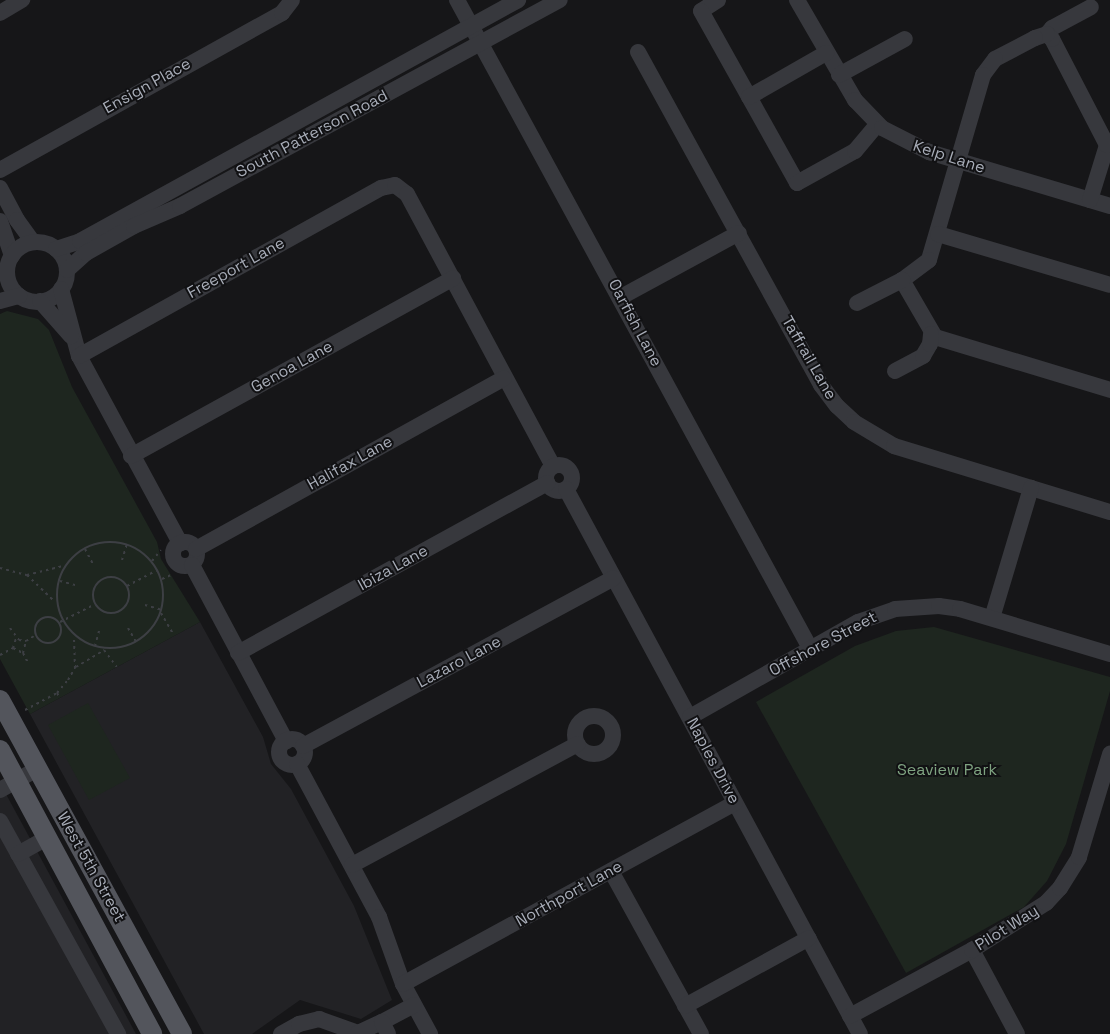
<!DOCTYPE html>
<html>
<head>
<meta charset="utf-8">
<style>
	body { margin:0 }
	#map { position:relative; width:1110px; height:1034px; overflow:hidden; background:#161618; font-family:"Space Grotesk",sans-serif }
	div>[style] { position:absolute }
	.built>* { inset:0; background:#222225 }
	.green>* { inset:0; background:#1e261f }
	.path>* { height:2px; margin-top:-1px; transform-origin:0; background:repeating-linear-gradient(90deg,#3d3f44 0 2.5px,transparent 0 6.5px) }
	.path>.ring { margin:-1px; padding:0; box-sizing:content-box; background:none; border:2px solid #3d3f44; border-radius:50% }
	.minor>* { height:16px; margin:-8px; padding:0 8px; transform-origin:8px; border-radius:8px; background:#37383d }
	.minor>.ring { margin:-8px; padding:0; box-sizing:content-box; background:none; border:16px solid #37383d; border-radius:50% }
	.major>* { height:20px; margin:-10px; padding:0 10px; transform-origin:10px; border-radius:10px; background:#53555c }
	span { translate:-50% -50%; white-space:nowrap; text-align:center; line-height:1.15; -webkit-text-stroke:4px #111113; paint-order:stroke }
	.street-label { font-size:16px; color:#a8adb8 }
	.park-label { font-size:16px; color:#7fa381 }
</style>
</head>
<body>
<div id="map">
	<div class="built">
		<div style="clip-path:polygon(200px 622px,263px 737px,271px 764px,291px 789px,354px 906px,392px 1000px,361px 1019px,300px 1000px,252px 1034px,204px 1034px,30px 714px)"></div>
		<div style="clip-path:polygon(0 783px,136px 1034px,0 1034px)"></div>
	</div>
	<div class="green">
		<div style="clip-path:polygon(7px 311px,38px 319px,49px 330px,72px 387px,157px 542px,161px 559px,200px 622px,30px 714px,0 659px,0 314px)"></div>
		<div style="clip-path:polygon(934px 627px,1110px 677px,1110px 691px,1066px 844px,1047px 881px,1024px 907px,906px 973px,756px 702px,855px 646px,896px 631px)"></div>
		<div style="clip-path:polygon(88px 703px,130px 778px,89px 800px,48px 725px)"></div>
	</div>
	<div class="path">
		<div class="ring" style="left:57px;top:542px;width:104px;height:104px"></div>
		<div style="left:85px;top:549px;width:17px;rotate:62deg"></div>
		<div style="left:122px;top:560px;width:17px;rotate:-73deg"></div>
		<div style="left:152px;top:561px;width:14px;rotate:-51deg"></div>
		<div style="left:0;top:568px;width:28px;rotate:15deg"></div>
		<div style="left:27px;top:575px;width:37px;rotate:-14deg"></div>
		<div style="left:27px;top:575px;width:39px;rotate:44deg"></div>
		<div class="ring" style="left:93px;top:577px;width:34px;height:34px"></div>
		<div style="left:162px;top:579px;width:12px;rotate:-24deg"></div>
		<div style="left:60px;top:581px;width:16px;rotate:15deg"></div>
		<div style="left:127px;top:586px;width:34px;rotate:-28deg"></div>
		<div style="left:145px;top:605px;width:18px;rotate:16deg"></div>
		<div style="left:161px;top:613px;width:24px;rotate:60deg"></div>
		<div class="ring" style="left:35px;top:617px;width:24px;height:24px"></div>
		<div style="left:60px;top:622px;width:39px;rotate:-27deg"></div>
		<div style="left:10px;top:628px;width:15px;rotate:53deg"></div>
		<div style="left:19px;top:640px;width:7px;rotate:8deg"></div>
		<div style="left:26px;top:641px;width:9px;rotate:-32deg"></div>
		<div style="left:128px;top:628px;width:16px;rotate:60deg"></div>
		<div style="left:95px;top:646px;width:16px;rotate:-75deg"></div>
		<div style="left:13px;top:648px;width:11px;rotate:27deg"></div>
		<div style="left:23px;top:653px;width:11px;rotate:63deg"></div>
		<div style="left:23px;top:653px;width:12px;rotate:-76deg"></div>
		<div style="left:0;top:655px;width:15px;rotate:-28deg"></div>
		<div style="left:13px;top:648px;width:10px;rotate:-73deg"></div>
		<div style="left:76px;top:667px;width:33px;rotate:-31deg"></div>
		<div style="left:104px;top:650px;width:21px;rotate:53deg"></div>
		<div style="left:57px;top:693px;width:6px;rotate:59deg"></div>
		<div style="left:25px;top:710px;width:36px;rotate:-28deg"></div>
		<div style="left:57px;top:693px;width:17px;rotate:-50deg"></div>
		<div style="left:68px;top:680px;width:14px;rotate:-60deg"></div>
		<div style="left:75px;top:668px;width:32px;rotate:-92deg"></div>
	</div>
	<div class="minor">
		<div style="left:457px;top:0;width:738px;rotate:61.42deg"></div>
		<div style="left:718px;top:0;width:20px;rotate:147deg"></div>
		<div style="left:701px;top:11px;width:197px;rotate:60.8deg"></div>
		<div style="left:797px;top:183px;width:66px;rotate:-28.9deg"></div>
		<div style="left:855px;top:151px;width:35px;rotate:-50deg"></div>
		<div style="left:797px;top:0;width:116px;rotate:59.9deg"></div>
		<div style="left:855px;top:100px;width:39px;rotate:46deg"></div>
		<div style="left:882px;top:128px;width:53px;rotate:27.1deg"></div>
		<div style="left:929px;top:152px;width:189px;rotate:16.6deg"></div>
		<div style="left:0;top:13px;width:26px;rotate:-31deg"></div>
		<div style="left:1047px;top:34px;width:8px;rotate:-50deg"></div>
		<div style="left:1052px;top:28px;width:44px;rotate:-28.3deg"></div>
		<div style="left:638px;top:52px;width:380px;rotate:61.2deg"></div>
		<div style="left:821px;top:385px;width:26px;rotate:53deg"></div>
		<div style="left:837px;top:406px;width:23px;rotate:43deg"></div>
		<div style="left:854px;top:422px;width:47px;rotate:31deg"></div>
		<div style="left:894px;top:446px;width:226px;rotate:17deg"></div>
		<div style="left:839px;top:75px;width:75px;rotate:-28.6deg"></div>
		<div style="left:749px;top:97px;width:89px;rotate:-29.7deg"></div>
		<div style="left:0;top:170px;width:323px;rotate:-29.1deg"></div>
		<div style="left:282px;top:13px;width:16px;rotate:-52deg"></div>
		<div style="left:0;top:188px;width:36px;rotate:62deg"></div>
		<div style="left:17px;top:220px;width:27px;rotate:54deg"></div>
		<div style="left:1090px;top:200px;width:58px;rotate:-72.8deg"></div>
		<div style="left:1107px;top:145px;width:119px;rotate:-117.4deg"></div>
		<div style="left:1052px;top:39px;width:7px;rotate:-135deg"></div>
		<div style="left:1047px;top:34px;width:13px;rotate:162deg"></div>
		<div style="left:1035px;top:38px;width:45px;rotate:152.3deg"></div>
		<div style="left:995px;top:59px;width:20px;rotate:127deg"></div>
		<div style="left:983px;top:75px;width:193px;rotate:106.3deg"></div>
		<div style="left:929px;top:260px;width:34px;rotate:143deg"></div>
		<div style="left:902px;top:280px;width:66px;rotate:59.9deg"></div>
		<div style="left:935px;top:337px;width:183px;rotate:16.8deg"></div>
		<div style="left:0;top:221px;width:37px;rotate:71deg"></div>
		<div style="left:938px;top:234px;width:179px;rotate:16.5deg"></div>
		<div class="ring" style="left:7px;top:242px;width:44px;height:44px"></div>
		<div style="left:56px;top:249px;width:25px;rotate:-18deg"></div>
		<div style="left:80px;top:241px;width:500px;rotate:-28.8deg"></div>
		<div style="left:67px;top:270px;width:25px;rotate:-42deg"></div>
		<div style="left:86px;top:253px;width:55px;rotate:-29.4deg"></div>
		<div style="left:134px;top:226px;width:50px;rotate:-23.5deg"></div>
		<div style="left:180px;top:206px;width:432px;rotate:-28.5deg"></div>
		<div style="left:61px;top:289px;width:69px;rotate:75deg"></div>
		<div style="left:79px;top:356px;width:213px;rotate:61.6deg"></div>
		<div style="left:621px;top:297px;width:134px;rotate:-28.5deg"></div>
		<div style="left:0;top:301px;width:20px;rotate:-15deg"></div>
		<div style="left:40px;top:301px;width:47px;rotate:48.5deg"></div>
		<div style="left:857px;top:303px;width:51px;rotate:-27.1deg"></div>
		<div style="left:79px;top:356px;width:346px;rotate:-29.1deg"></div>
		<div style="left:381px;top:188px;width:14px;rotate:-12deg"></div>
		<div style="left:395px;top:185px;width:15px;rotate:37deg"></div>
		<div style="left:407px;top:194px;width:309px;rotate:61.8deg"></div>
		<div style="left:895px;top:371px;width:32px;rotate:-28deg"></div>
		<div style="left:923px;top:356px;width:14px;rotate:-60deg"></div>
		<div style="left:930px;top:344px;width:10px;rotate:-84deg"></div>
		<div style="left:131px;top:456px;width:368px;rotate:-28.9deg"></div>
		<div class="ring" style="left:546px;top:465px;width:10px;height:10px"></div>
		<div style="left:566px;top:489px;width:619px;rotate:61.66deg"></div>
		<div class="ring" style="left:173px;top:542px;width:8px;height:8px"></div>
		<div style="left:196px;top:549px;width:352px;rotate:-29deg"></div>
		<div style="left:192px;top:565px;width:200px;rotate:61.9deg"></div>
		<div style="left:992px;top:618px;width:136px;rotate:-73.3deg"></div>
		<div style="left:238px;top:653px;width:353px;rotate:-28.8deg"></div>
		<div class="ring" style="left:575px;top:716px;width:22px;height:22px"></div>
		<div style="left:690px;top:717px;width:193px;rotate:-29.5deg"></div>
		<div style="left:858px;top:622px;width:39px;rotate:-19deg"></div>
		<div style="left:895px;top:609px;width:44px;rotate:-3.9deg"></div>
		<div style="left:939px;top:606px;width:21px;rotate:8deg"></div>
		<div style="left:960px;top:609px;width:157px;rotate:16.7deg"></div>
		<div class="ring" style="left:279px;top:739px;width:10px;height:10px"></div>
		<div style="left:303px;top:746px;width:353px;rotate:-28.4deg"></div>
		<div style="left:297px;top:764px;width:174px;rotate:61.8deg"></div>
		<div style="left:379px;top:917px;width:71px;rotate:70.3deg"></div>
		<div style="left:403px;top:984px;width:57px;rotate:61.6deg"></div>
		<div style="left:0;top:790px;width:43px;rotate:-29.6deg"></div>
		<div style="left:0;top:821px;width:244px;rotate:61deg"></div>
		<div style="left:18px;top:854px;width:33px;rotate:-29deg"></div>
		<div style="left:352px;top:865px;width:256px;rotate:-28.2deg"></div>
		<div style="left:611px;top:871px;width:186px;rotate:61.1deg"></div>
		<div style="left:972px;top:950px;width:95px;rotate:61.8deg"></div>
		<div style="left:403px;top:984px;width:378px;rotate:-28.6deg"></div>
		<div style="left:685px;top:1006px;width:141px;rotate:-28.7deg"></div>
		<div style="left:850px;top:1016px;width:139px;rotate:-28.4deg"></div>
		<div style="left:972px;top:950px;width:88px;rotate:-32.4deg"></div>
		<div style="left:1046px;top:903px;width:21px;rotate:-47deg"></div>
		<div style="left:1060px;top:888px;width:36px;rotate:-58deg"></div>
		<div style="left:1079px;top:857px;width:108px;rotate:-73.2deg"></div>
		<div style="left:382px;top:1022px;width:36px;rotate:-28deg"></div>
		<div style="left:281px;top:1034px;width:21px;rotate:-29deg"></div>
		<div style="left:299px;top:1024px;width:21px;rotate:-14deg"></div>
		<div style="left:319px;top:1019px;width:41px;rotate:19.7deg"></div>
		<div style="left:358px;top:1033px;width:26px;rotate:-25deg"></div>
		<div style="left:382px;top:1022px;width:13px;rotate:63deg"></div>
	</div>
	<div class="major">
		<div style="left:0;top:700px;width:380px;rotate:61.4deg"></div>
		<div style="left:0;top:750px;width:322px;rotate:61.8deg"></div>
	</div>
	<div class="street-label">
		<span style="left:147px;top:86px;rotate:-29deg">Ensign Place</span>
		<span style="left:312px;top:134px;rotate:-28deg">South Patterson Road</span>
		<span style="left:949px;top:157px;rotate:18deg">Kelp Lane</span>
		<span style="left:236px;top:268px;rotate:-29deg">Freeport Lane</span>
		<span style="left:635px;top:323px;rotate:62deg">Oarfish Lane</span>
		<span style="left:809px;top:358px;rotate:60deg">Taffrail Lane</span>
		<span style="left:292px;top:367px;rotate:-29deg">Genoa Lane</span>
		<span style="left:350px;top:463px;rotate:-29deg">Halifax Lane</span>
		<span style="left:393px;top:568px;rotate:-29deg">Ibiza Lane</span>
		<span style="left:823px;top:644px;rotate:-28deg">Offshore Street</span>
		<span style="left:459px;top:662px;rotate:-28deg">Lazaro Lane</span>
		<span style="left:713px;top:761px;rotate:62deg">Naples Drive</span>
		<span style="left:91px;top:867px;rotate:61deg">West 5th Street</span>
		<span style="left:569px;top:894px;rotate:-29deg">Northport Lane</span>
		<span style="left:1007px;top:928px;rotate:-32deg">Pilot Way</span>
	</div>
	<div class="park-label">
		<span style="left:947px;top:770px">Seaview Park</span>
	</div>
</div>
</body>
</html>
